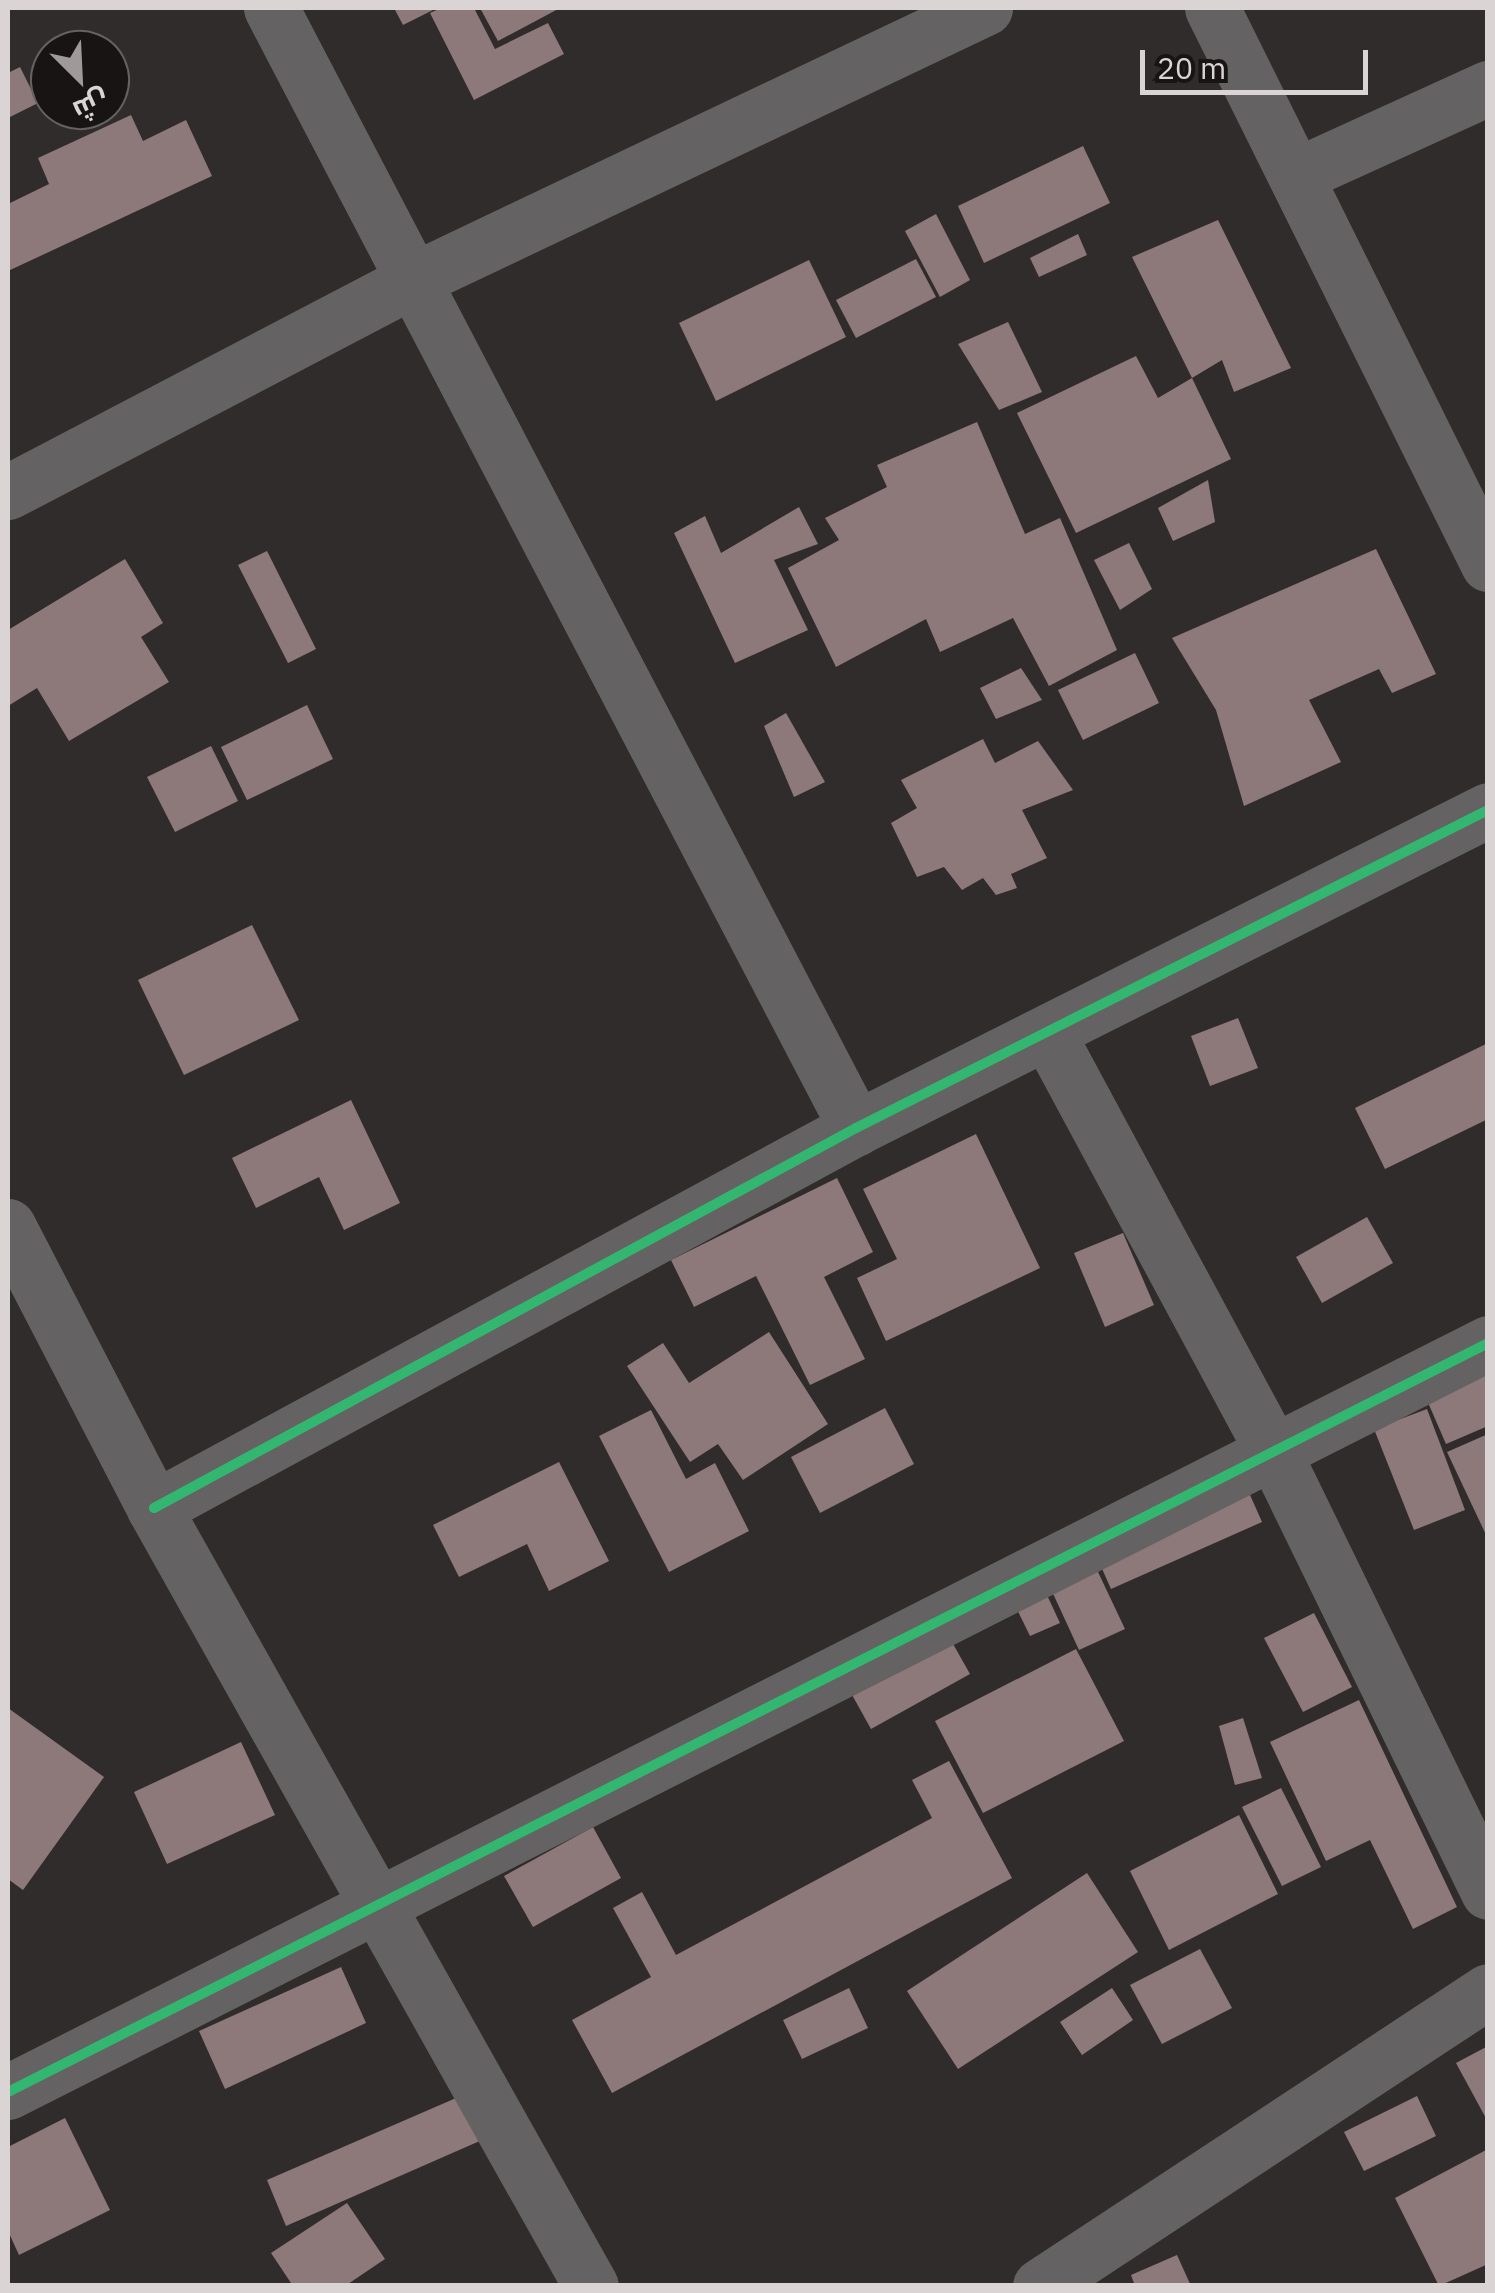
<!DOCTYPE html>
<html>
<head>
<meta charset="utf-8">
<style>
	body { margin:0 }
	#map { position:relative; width:1495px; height:2293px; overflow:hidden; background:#312c2c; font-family:"IBM Plex Sans",Cairo,sans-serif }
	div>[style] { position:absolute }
	.building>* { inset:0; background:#8e797a }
	.minor>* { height:55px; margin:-27.5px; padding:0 27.5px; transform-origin:27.5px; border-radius:27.5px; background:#646262 }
	.cycleway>* { height:10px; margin:-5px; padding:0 5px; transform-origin:5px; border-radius:5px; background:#33b770 }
	span { translate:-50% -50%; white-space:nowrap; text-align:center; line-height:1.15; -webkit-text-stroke:10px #181414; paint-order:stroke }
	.frame { position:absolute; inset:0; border:10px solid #dad4d4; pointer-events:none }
	.north { position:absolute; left:30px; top:30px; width:100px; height:100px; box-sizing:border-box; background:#181414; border:2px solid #666161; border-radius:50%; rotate:156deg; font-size:28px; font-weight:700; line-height:40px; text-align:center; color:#dad4d4 }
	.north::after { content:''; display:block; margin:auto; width:35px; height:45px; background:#9f9999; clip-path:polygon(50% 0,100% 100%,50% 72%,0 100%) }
	.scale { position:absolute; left:1140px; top:50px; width:228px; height:45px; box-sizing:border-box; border:5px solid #dad4d4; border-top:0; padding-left:12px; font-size:30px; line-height:35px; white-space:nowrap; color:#dad4d4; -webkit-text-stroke:8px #181414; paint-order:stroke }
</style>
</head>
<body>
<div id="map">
	<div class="building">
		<div style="clip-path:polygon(394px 8px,437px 8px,403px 25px)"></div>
		<div style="clip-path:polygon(441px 8px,474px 8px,495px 49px,548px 23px,564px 54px,474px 100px,430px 13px)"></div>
		<div style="clip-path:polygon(480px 8px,560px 8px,498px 41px)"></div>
		<div style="clip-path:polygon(20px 67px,38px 103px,8px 118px,8px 73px)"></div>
		<div style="clip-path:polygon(131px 115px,143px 141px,186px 120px,212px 176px,8px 271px,8px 204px,49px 184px,38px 158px)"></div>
		<div style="clip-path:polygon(1083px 146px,1110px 203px,984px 263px,958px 206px)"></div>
		<div style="clip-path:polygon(936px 214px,970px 280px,940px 297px,905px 231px)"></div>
		<div style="clip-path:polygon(1218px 220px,1291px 368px,1234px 392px,1222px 360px,1192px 378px,1231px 459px,1076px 533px,1017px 413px,1136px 356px,1158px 398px,1192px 378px,1132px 257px)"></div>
		<div style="clip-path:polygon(1078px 234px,1087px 255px,1039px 277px,1030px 258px)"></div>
		<div style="clip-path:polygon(916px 259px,936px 297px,856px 338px,836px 300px)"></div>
		<div style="clip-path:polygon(809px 260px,846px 337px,716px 401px,679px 323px)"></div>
		<div style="clip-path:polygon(1008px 322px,1042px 392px,999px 410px,958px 344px)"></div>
		<div style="clip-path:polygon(977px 422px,1025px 534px,1060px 518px,1117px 650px,1049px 686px,1013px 618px,940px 652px,926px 619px,836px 667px,788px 568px,839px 540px,825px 518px,887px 487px,877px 465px)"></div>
		<div style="clip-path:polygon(1208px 480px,1215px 522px,1173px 541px,1158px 508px)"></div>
		<div style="clip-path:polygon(799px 507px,818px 544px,774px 560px,808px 630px,735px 663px,674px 533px,705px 516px,721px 553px)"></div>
		<div style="clip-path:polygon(1129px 543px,1152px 589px,1120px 610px,1094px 560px)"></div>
		<div style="clip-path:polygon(1376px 549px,1436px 674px,1392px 693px,1379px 669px,1309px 700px,1341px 762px,1244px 806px,1216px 710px,1172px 638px)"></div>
		<div style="clip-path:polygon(267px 551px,316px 649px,288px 663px,238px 565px)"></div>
		<div style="clip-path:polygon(125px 559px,163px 623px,141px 637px,169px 682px,69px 741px,37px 688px,8px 706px,8px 630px)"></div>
		<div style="clip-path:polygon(1135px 653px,1159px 703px,1083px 740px,1058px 690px)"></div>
		<div style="clip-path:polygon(1021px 668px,1042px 700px,996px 719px,980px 688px)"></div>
		<div style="clip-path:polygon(307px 705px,333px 759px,247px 800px,221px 747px)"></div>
		<div style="clip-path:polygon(786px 713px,825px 782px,794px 797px,764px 726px)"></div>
		<div style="clip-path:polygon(983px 739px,995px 763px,1038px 741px,1073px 790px,1022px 810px,1047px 858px,1011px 874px,1017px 888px,996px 895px,983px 878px,962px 890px,944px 867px,917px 877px,891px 823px,917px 808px,901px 780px)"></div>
		<div style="clip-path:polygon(211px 746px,238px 801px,175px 832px,147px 777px)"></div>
		<div style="clip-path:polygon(252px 925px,299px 1020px,184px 1075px,138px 980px)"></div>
		<div style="clip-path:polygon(1238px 1018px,1258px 1068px,1210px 1086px,1191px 1036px)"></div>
		<div style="clip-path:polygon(1488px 1043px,1488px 1119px,1385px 1169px,1355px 1108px)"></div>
		<div style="clip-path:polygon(351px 1100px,400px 1203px,344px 1230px,319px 1177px,256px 1208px,232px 1158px)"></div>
		<div style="clip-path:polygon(976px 1134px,1040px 1268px,886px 1341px,857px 1278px,897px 1259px,863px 1189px)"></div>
		<div style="clip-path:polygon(837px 1178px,873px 1252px,824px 1277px,865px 1359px,810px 1385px,756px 1276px,694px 1307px,671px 1260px)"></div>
		<div style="clip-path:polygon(1367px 1217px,1393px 1263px,1322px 1303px,1296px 1257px)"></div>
		<div style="clip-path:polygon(1123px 1233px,1154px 1305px,1105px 1327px,1074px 1253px)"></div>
		<div style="clip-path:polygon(769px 1332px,828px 1424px,743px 1480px,718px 1444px,690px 1462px,627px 1366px,663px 1343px,689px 1383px)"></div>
		<div style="clip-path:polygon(1488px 1363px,1488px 1426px,1446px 1444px,1423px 1391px)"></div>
		<div style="clip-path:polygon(885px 1408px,914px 1464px,820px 1513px,791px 1457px)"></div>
		<div style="clip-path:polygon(1427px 1409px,1465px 1510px,1414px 1530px,1374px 1429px)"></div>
		<div style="clip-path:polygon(651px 1410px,686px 1479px,715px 1463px,749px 1531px,669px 1572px,599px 1436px)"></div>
		<div style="clip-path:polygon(1488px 1434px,1488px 1539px,1447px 1452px)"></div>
		<div style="clip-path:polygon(559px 1462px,609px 1561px,549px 1591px,527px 1544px,459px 1577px,433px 1525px)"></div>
		<div style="clip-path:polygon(1239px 1470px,1262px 1522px,1111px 1589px,1088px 1537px)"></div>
		<div style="clip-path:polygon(1089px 1553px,1125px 1629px,1079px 1650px,1044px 1574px)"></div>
		<div style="clip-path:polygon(1040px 1580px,1060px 1623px,1030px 1636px,1009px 1593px)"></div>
		<div style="clip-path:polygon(1314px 1613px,1352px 1687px,1303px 1712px,1264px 1638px)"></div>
		<div style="clip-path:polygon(944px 1628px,970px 1674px,871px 1729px,846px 1684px)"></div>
		<div style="clip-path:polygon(1076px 1649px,1124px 1741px,983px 1813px,935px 1721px)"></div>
		<div style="clip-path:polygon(1359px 1700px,1457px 1907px,1413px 1929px,1370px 1840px,1326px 1861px,1270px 1742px)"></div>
		<div style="clip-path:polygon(8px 1708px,104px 1777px,23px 1890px,8px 1879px)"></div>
		<div style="clip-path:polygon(1243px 1718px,1262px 1778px,1235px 1785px,1219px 1726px)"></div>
		<div style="clip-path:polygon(241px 1742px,275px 1815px,167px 1864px,134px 1792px)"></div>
		<div style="clip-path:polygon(949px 1761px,1012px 1878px,612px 2093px,572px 2020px,651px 1977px,613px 1908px,642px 1892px,676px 1955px,932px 1818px,912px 1780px)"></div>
		<div style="clip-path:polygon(1281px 1788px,1321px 1867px,1282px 1886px,1242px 1807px)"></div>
		<div style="clip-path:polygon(1239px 1815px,1278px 1894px,1169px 1950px,1130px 1871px)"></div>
		<div style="clip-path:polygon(593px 1827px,621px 1878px,533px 1927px,504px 1876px)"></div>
		<div style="clip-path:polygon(1087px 1873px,1138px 1952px,958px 2069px,907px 1991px)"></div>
		<div style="clip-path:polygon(1200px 1949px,1232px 2008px,1162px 2044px,1130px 1985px)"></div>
		<div style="clip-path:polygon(341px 1967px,366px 2023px,225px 2089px,199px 2031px)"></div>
		<div style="clip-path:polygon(849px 1988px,868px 2028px,802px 2059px,783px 2020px)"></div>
		<div style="clip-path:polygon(1112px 1988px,1133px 2020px,1082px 2055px,1060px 2022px)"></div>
		<div style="clip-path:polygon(1488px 2046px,1488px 2122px,1456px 2063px)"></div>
		<div style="clip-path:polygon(463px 2095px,482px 2140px,286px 2226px,267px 2180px)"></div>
		<div style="clip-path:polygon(1417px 2096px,1436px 2136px,1364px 2171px,1344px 2132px)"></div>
		<div style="clip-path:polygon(65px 2118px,110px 2210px,19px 2255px,8px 2231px,8px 2147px)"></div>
		<div style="clip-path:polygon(1488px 2149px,1488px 2264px,1439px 2286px,1395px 2198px)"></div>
		<div style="clip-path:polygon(347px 2203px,385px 2259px,345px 2286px,293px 2286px,271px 2253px)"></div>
		<div style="clip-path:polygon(1177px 2255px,1191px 2286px,1135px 2286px,1131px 2275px)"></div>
	</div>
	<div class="minor">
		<div style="left:271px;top:8px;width:1264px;rotate:62.42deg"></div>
		<div style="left:1212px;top:8px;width:621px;rotate:63.6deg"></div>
		<div style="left:1299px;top:174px;width:208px;rotate:-24.5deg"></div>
		<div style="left:8px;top:492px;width:462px;rotate:-27.6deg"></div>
		<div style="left:417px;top:278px;width:629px;rotate:-25.42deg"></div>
		<div style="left:1048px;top:1034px;width:478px;rotate:61.7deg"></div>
		<div style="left:1275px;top:1455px;width:486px;rotate:64deg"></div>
		<div style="left:8px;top:1226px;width:318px;rotate:62.6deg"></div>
		<div style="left:154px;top:1508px;width:892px;rotate:60.68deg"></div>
		<div style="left:154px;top:1508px;width:798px;rotate:-28.43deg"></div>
		<div style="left:856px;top:1128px;width:707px;rotate:-26.71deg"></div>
		<div style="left:8px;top:2092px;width:1659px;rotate:-26.84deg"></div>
		<div style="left:1040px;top:2286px;width:536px;rotate:-33.36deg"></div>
	</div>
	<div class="cycleway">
		<div style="left:154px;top:1508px;width:798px;rotate:-28.43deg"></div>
		<div style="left:856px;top:1128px;width:707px;rotate:-26.71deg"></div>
		<div style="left:8px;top:2092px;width:1659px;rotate:-26.84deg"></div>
	</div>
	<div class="frame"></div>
	<div class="north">ش</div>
	<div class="scale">20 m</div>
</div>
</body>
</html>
